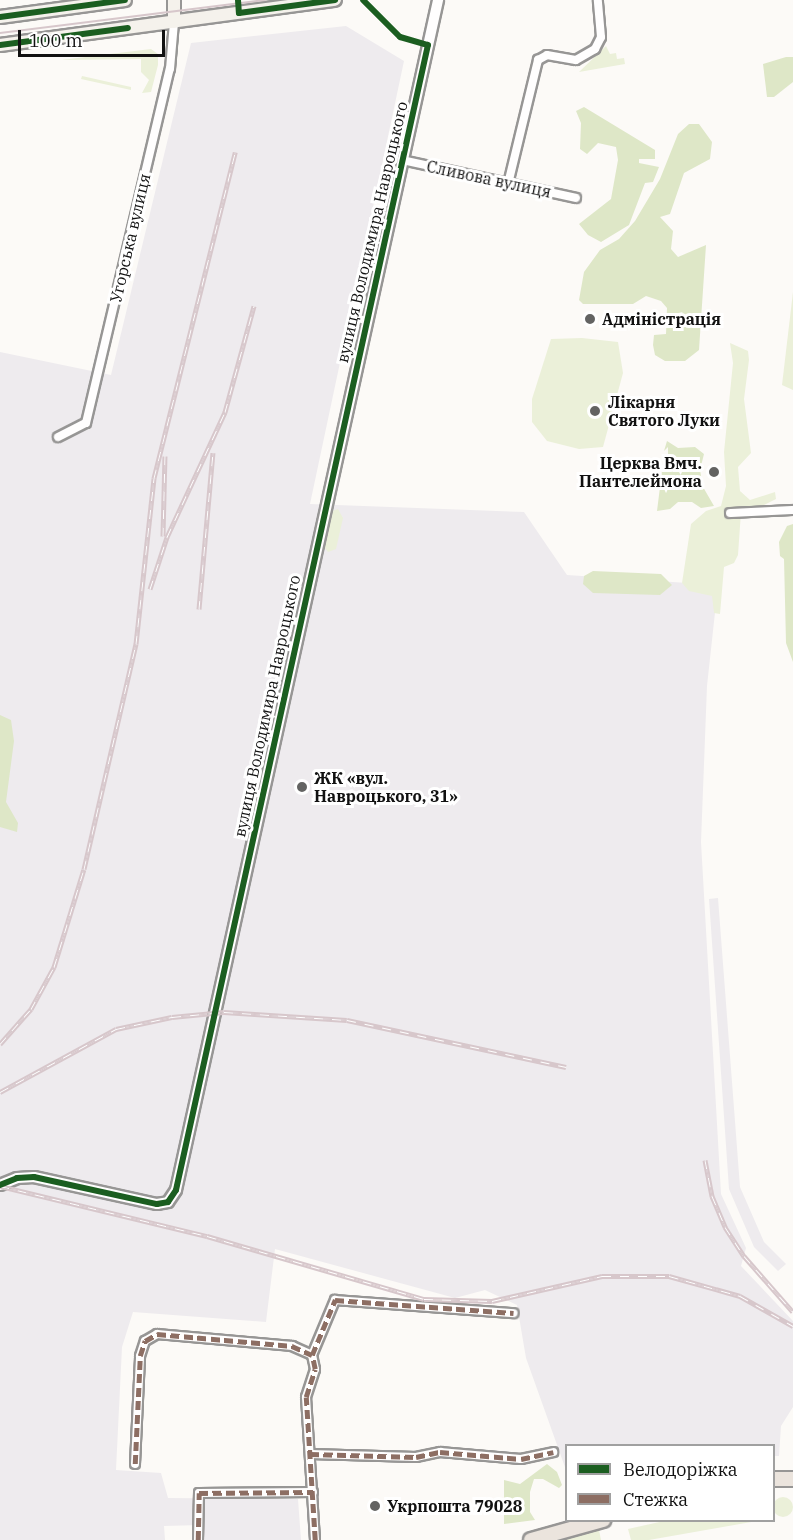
<!DOCTYPE html>
<html>
<head>
<meta charset="utf-8">
<style>
	body { margin:0 }
	#map { position:relative; width:793px; height:1540px; overflow:hidden; background:#fcfaf7; font-family:"IBM Plex Serif",serif }
	div>[style] { position:absolute }
	.industrial>* { inset:0; background:#eeebee }
	.green>* { inset:0; background:#ebf0d9 }
	.round { border-radius:50% }
	.forest>* { inset:0; background:#dee7c7 }
	.roads { filter:drop-shadow(2px 0 #979695) drop-shadow(-2px 0 #979695) drop-shadow(0 2px #979695) drop-shadow(0 -2px #979695) }
	.minor>* { height:8px; margin:-4px; padding:0 4px; transform-origin:4px; border-radius:4px; background:#fffefe }
	.tertiary>* { height:10px; margin:-5px; padding:0 5px; transform-origin:5px; border-radius:5px; background:#fffefe }
	.secondary>* { height:12px; margin:-6px; padding:0 6px; transform-origin:6px; border-radius:6px; background:#f5f2ec }
	.primary>* { height:14px; margin:-7px; padding:0 7px; transform-origin:7px; border-radius:7px; background:#ebe4dd }
	.tram>* { height:1.5px; margin:-0.75px; padding:0 0.75px; transform-origin:0.75px; border-radius:0.75px; background:#d7c7cb }
	.rail>* { height:5px; margin-top:-2.5px; transform-origin:0; background:repeating-linear-gradient(90deg,#fff 0 9px,#d7c7cb 0 18px); box-sizing:border-box; border-block:2px solid #d7c7cb }
	.quiet>* { height:4.5px; margin-top:-2.25px; transform-origin:0; background:repeating-linear-gradient(90deg,#8d6e63 0 9px,transparent 0 13.5px) }
	.cycleway>* { height:6px; margin:-3px; padding:0 3px; transform-origin:3px; border-radius:3px; background:#1b5e20 }
	.dots>* { width:16px; height:16px; translate:-50% -50%; box-sizing:border-box; border:3px solid #fff; border-radius:50% }
	span { translate:-50% -50%; white-space:nowrap; text-align:center; line-height:1.15; -webkit-text-stroke:6px #fff; paint-order:stroke }
	.street-label { font-size:16px; color:#111 }
	.poi-label { font-size:16px; color:#111; font-weight:700 }
	.left { translate:0 -50%; text-align:left }
	.right { translate:-100% -50%; text-align:right }
	.legend { position:absolute; left:565px; top:1444px; width:210px; height:78px; box-sizing:border-box; background:#fff; border:2px solid #a0a0a0; margin:0; padding:8px 10px; list-style:none; font-size:18px; color:#111 }
	.legend li { display:flex; align-items:center; gap:12px; height:30px }
	.legend b { width:30px; border:2px solid #a0a0a0 }
	.scale { position:absolute; left:18px; top:30px; width:147px; height:27px; box-sizing:border-box; border:3px solid #111; border-top:0; padding-left:8px; font-size:18px; line-height:21px; white-space:nowrap; color:#111; -webkit-text-stroke:4px #fff; paint-order:stroke }
</style>
</head>
<body>
<div id="map">
	<div class="industrial">
		<div style="clip-path:polygon(346px 26px,404px 61px,310px 504px,524px 512px,567px 575px,718px 585px,707px 686px,701px 842px,721px 1194px,746px 1248px,741px 1266px,793px 1321px,793px 1407px,781px 1426px,779px 1456px,774px 1456px,774px 1446px,566px 1446px,566px 1470px,526px 1358px,517px 1305px,485px 1290px,455px 1298px,275px 1249px,266px 1322px,133px 1312px,122px 1347px,116px 1470px,161px 1473px,168px 1498px,298px 1499px,301px 1540px,204px 1540px,201px 1525px,164px 1526px,165px 1540px,0 1540px,0 352px,111px 375px,191px 43px)"></div>
		<div style="clip-path:polygon(718px 898px,740px 1187px,764px 1242px,786px 1264px,778px 1271px,754px 1247px,729px 1189px,709px 899px)"></div>
	</div>
	<div class="green">
		<div style="clip-path:polygon(606px 46px,610px 54px,616px 53px,617px 59px,624px 58px,625px 64px,579px 72px)"></div>
		<div style="clip-path:polygon(151px 49px,158px 54px,158px 65px,151px 92px,142px 93px,149px 80px,141px 72px,141px 59px,61px 60px)"></div>
		<div style="clip-path:polygon(82px 76px,131px 87px,131px 90px,81px 79px)"></div>
		<div style="clip-path:polygon(793px 292px,793px 390px,782px 385px)"></div>
		<div style="clip-path:polygon(582px 338px,618px 342px,623px 373px,603px 447px,579px 449px,547px 441px,532px 422px,532px 399px,551px 339px)"></div>
		<div style="clip-path:polygon(730px 343px,748px 351px,749px 360px,744px 399px,751px 453px,738px 467px,740px 491px,750px 500px,775px 492px,776px 499px,754px 510px,741px 512px,738px 555px,734px 563px,724px 567px,720px 614px,714px 613px,712px 596px,689px 591px,682px 583px,691px 524px,706px 511px,721px 506px,726px 486px,724px 452px,733px 363px)"></div>
		<div style="clip-path:polygon(338px 509px,343px 518px,336px 549px,328px 552px,324px 547px,332px 511px)"></div>
		<div class="round" style="left:773px;top:1497px;width:20px;height:20px"></div>
		<div style="clip-path:polygon(757px 1521px,649px 1540px,631px 1540px,628px 1529px,664px 1521px)"></div>
		<div style="clip-path:polygon(599px 1530px,601px 1540px,564px 1540px)"></div>
	</div>
	<div class="forest">
		<div style="clip-path:polygon(786px 57px,793px 57px,793px 82px,774px 97px,767px 97px,763px 64px)"></div>
		<div style="clip-path:polygon(584px 107px,655px 150px,655px 159px,639px 159px,639px 163px,659px 167px,653px 182px,645px 183px,629px 225px,601px 242px,588px 235px,579px 224px,611px 199px,618px 160px,616px 147px,598px 143px,587px 154px,580px 149px,581px 123px,576px 111px)"></div>
		<div style="clip-path:polygon(689px 124px,699px 124px,712px 142px,710px 159px,684px 173px,670px 214px,660px 217px,673px 231px,671px 249px,678px 257px,706px 245px,699px 350px,685px 361px,665px 361px,655px 355px,653px 345px,654px 335px,666px 334px,667px 308px,661px 301px,646px 296px,633px 304px,583px 304px,579px 300px,584px 272px,600px 250px,619px 239px,635px 221px,660px 179px,678px 134px)"></div>
		<div style="clip-path:polygon(667px 441px,678px 448px,695px 447px,704px 454px,700px 470px,703px 487px,714px 506px,701px 508px,692px 502px,678px 502px,670px 509px,657px 511px,662px 471px,668px 466px,668px 447px,664px 451px)"></div>
		<div style="clip-path:polygon(793px 524px,793px 662px,786px 643px,784px 559px,780px 556px,779px 542px,787px 526px)"></div>
		<div style="clip-path:polygon(593px 571px,661px 574px,672px 585px,660px 595px,593px 593px,583px 584px,584px 576px)"></div>
		<div style="clip-path:polygon(0 715px,11px 720px,14px 741px,6px 802px,18px 823px,17px 832px,0 827px)"></div>
		<div style="clip-path:polygon(547px 1464px,557px 1472px,562px 1485px,559px 1488px,543px 1479px,534px 1479px,530px 1492px,530px 1512px,535px 1520px,504px 1524px,504px 1480px,520px 1484px)"></div>
	</div>
	<div class="roads">
		<div class="minor">
			<div style="left:402px;top:160px;width:178px;rotate:12.3deg"></div>
			<div style="left:508px;top:184px;width:128px;rotate:-76.4deg"></div>
			<div style="left:538px;top:60px;width:10px;rotate:-29deg"></div>
			<div style="left:547px;top:55px;width:29px;rotate:10deg"></div>
			<div style="left:576px;top:60px;width:22px;rotate:-30deg"></div>
			<div style="left:595px;top:49px;width:13px;rotate:-63deg"></div>
			<div style="left:601px;top:37px;width:37px;rotate:-95deg"></div>
			<div style="left:58px;top:437px;width:31px;rotate:-27deg"></div>
			<div style="left:86px;top:423px;width:364px;rotate:-76.7deg"></div>
			<div style="left:170px;top:69px;width:47px;rotate:-85.1deg"></div>
			<div style="left:730px;top:513px;width:63px;rotate:-2.7deg"></div>
			<div style="left:310px;top:1454px;width:106px;rotate:1.6deg"></div>
			<div style="left:416px;top:1457px;width:25px;rotate:-12deg"></div>
			<div style="left:440px;top:1452px;width:81px;rotate:4.9deg"></div>
			<div style="left:521px;top:1459px;width:33px;rotate:-12deg"></div>
			<div style="left:135px;top:1464px;width:108px;rotate:-87.3deg"></div>
			<div style="left:140px;top:1356px;width:16px;rotate:-72deg"></div>
			<div style="left:145px;top:1341px;width:14px;rotate:-30deg"></div>
			<div style="left:157px;top:1334px;width:136px;rotate:5.1deg"></div>
			<div style="left:292px;top:1346px;width:22px;rotate:24deg"></div>
			<div style="left:198px;top:1540px;width:47px;rotate:-88.8deg"></div>
			<div style="left:199px;top:1493px;width:114px;rotate:-0.5deg"></div>
			<div style="left:315px;top:1540px;width:143px;rotate:-93.6deg"></div>
			<div style="left:306px;top:1397px;width:29px;rotate:-72deg"></div>
			<div style="left:315px;top:1369px;width:14px;rotate:-102deg"></div>
			<div style="left:312px;top:1355px;width:60px;rotate:-67.3deg"></div>
			<div style="left:335px;top:1300px;width:179px;rotate:4.2deg"></div>
		</div>
		<div class="tertiary">
			<div style="left:0;top:1185px;width:18px;rotate:-22deg"></div>
			<div style="left:17px;top:1178px;width:17px;rotate:-3deg"></div>
			<div style="left:34px;top:1177px;width:126px;rotate:12.4deg"></div>
			<div style="left:157px;top:1204px;width:11px;rotate:-10deg"></div>
			<div style="left:168px;top:1202px;width:14px;rotate:-56deg"></div>
			<div style="left:176px;top:1190px;width:1219px;rotate:-77.58deg"></div>
		</div>
		<div class="secondary">
			<div style="left:174px;top:0;width:22px;rotate:90deg"></div>
			<div style="left:0;top:17px;width:126px;rotate:-7.7deg"></div>
			<div style="left:0;top:45px;width:338px;rotate:-7.7deg"></div>
		</div>
		<div class="primary">
			<div style="left:774px;top:1479px;width:19px"></div>
			<div style="left:531px;top:1540px;width:75px;rotate:-15.5deg"></div>
		</div>
	</div>
	<div class="tram">
		<div style="left:0;top:33px;width:267px;rotate:-7.1deg"></div>
	</div>
	<div class="rail">
		<div style="left:163px;top:536px;width:80px;rotate:-88.6deg"></div>
		<div style="left:150px;top:589px;width:55px;rotate:-71.9deg"></div>
		<div style="left:167px;top:537px;width:138px;rotate:-65.1deg"></div>
		<div style="left:225px;top:412px;width:110px;rotate:-74.7deg"></div>
		<div style="left:199px;top:609px;width:157px;rotate:-84.9deg"></div>
		<div style="left:0;top:1044px;width:47px;rotate:-48.5deg"></div>
		<div style="left:31px;top:1009px;width:48px;rotate:-61.3deg"></div>
		<div style="left:54px;top:967px;width:102px;rotate:-73deg"></div>
		<div style="left:84px;top:869px;width:231px;rotate:-77deg"></div>
		<div style="left:136px;top:644px;width:167px;rotate:-83.8deg"></div>
		<div style="left:154px;top:478px;width:336px;rotate:-76deg"></div>
		<div style="left:0;top:1092px;width:132px;rotate:-28.5deg"></div>
		<div style="left:116px;top:1029px;width:57px;rotate:-12.1deg"></div>
		<div style="left:172px;top:1017px;width:52px;rotate:-5.5deg"></div>
		<div style="left:224px;top:1012px;width:123px;rotate:3.7deg"></div>
		<div style="left:347px;top:1020px;width:224px;rotate:12.1deg"></div>
		<div style="left:705px;top:1160px;width:37px;rotate:79deg"></div>
		<div style="left:712px;top:1196px;width:34px;rotate:67deg"></div>
		<div style="left:725px;top:1227px;width:35px;rotate:57deg"></div>
		<div style="left:744px;top:1256px;width:74px;rotate:48.8deg"></div>
		<div style="left:0;top:1186px;width:213px;rotate:13.6deg"></div>
		<div style="left:207px;top:1236px;width:226px;rotate:16.2deg"></div>
		<div style="left:424px;top:1299px;width:68px;rotate:1.7deg"></div>
		<div style="left:492px;top:1301px;width:113px;rotate:-12.8deg"></div>
		<div style="left:602px;top:1276px;width:67px"></div>
		<div style="left:669px;top:1276px;width:74px;rotate:15.7deg"></div>
		<div style="left:740px;top:1296px;width:61px;rotate:29.5deg"></div>
	</div>
	<div class="quiet">
		<div style="left:310px;top:1454px;width:106px;rotate:1.6deg"></div>
		<div style="left:416px;top:1457px;width:25px;rotate:-12deg"></div>
		<div style="left:440px;top:1452px;width:81px;rotate:4.9deg"></div>
		<div style="left:521px;top:1459px;width:33px;rotate:-12deg"></div>
		<div style="left:135px;top:1464px;width:108px;rotate:-87.3deg"></div>
		<div style="left:140px;top:1356px;width:16px;rotate:-72deg"></div>
		<div style="left:145px;top:1341px;width:14px;rotate:-30deg"></div>
		<div style="left:157px;top:1334px;width:136px;rotate:5.1deg"></div>
		<div style="left:292px;top:1346px;width:22px;rotate:24deg"></div>
		<div style="left:198px;top:1540px;width:47px;rotate:-88.8deg"></div>
		<div style="left:199px;top:1493px;width:114px;rotate:-0.5deg"></div>
		<div style="left:315px;top:1540px;width:143px;rotate:-93.6deg"></div>
		<div style="left:306px;top:1397px;width:29px;rotate:-72deg"></div>
		<div style="left:315px;top:1369px;width:14px;rotate:-102deg"></div>
		<div style="left:312px;top:1355px;width:60px;rotate:-67.3deg"></div>
		<div style="left:335px;top:1300px;width:179px;rotate:4.2deg"></div>
	</div>
	<div class="cycleway">
		<div style="left:238px;top:0;width:13px;rotate:86deg"></div>
		<div style="left:239px;top:13px;width:97px;rotate:-7.7deg"></div>
		<div style="left:0;top:17px;width:126px;rotate:-7.7deg"></div>
		<div style="left:0;top:45px;width:129px;rotate:-7.6deg"></div>
		<div style="left:0;top:1185px;width:18px;rotate:-22deg"></div>
		<div style="left:17px;top:1178px;width:17px;rotate:-3deg"></div>
		<div style="left:34px;top:1177px;width:126px;rotate:12.4deg"></div>
		<div style="left:157px;top:1204px;width:11px;rotate:-10deg"></div>
		<div style="left:168px;top:1202px;width:14px;rotate:-56deg"></div>
		<div style="left:176px;top:1190px;width:1172px;rotate:-77.59deg"></div>
		<div style="left:428px;top:45px;width:29px;rotate:-164deg"></div>
		<div style="left:400px;top:37px;width:52px;rotate:-135deg"></div>
	</div>
	<div class="dots">
		<div style="left:590px;top:319px;background:#636362"></div>
		<div style="left:595px;top:411px;background:#636362"></div>
		<div style="left:714px;top:472px;background:#636362"></div>
		<div style="left:302px;top:787px;background:#636362"></div>
		<div style="left:375px;top:1506px;background:#636362"></div>
	</div>
	<div class="street-label">
		<span style="left:489px;top:179px;rotate:12deg">Сливова вулиця</span>
		<span style="left:372px;top:232px;rotate:-77deg">вулиця Володимира Навроцького</span>
		<span style="left:130px;top:238px;rotate:-77deg">Угорська вулиця</span>
		<span style="left:267px;top:706px;rotate:-78deg">вулиця Володимира Навроцького</span>
	</div>
	<div class="poi-label">
		<span class="left" style="left:602px;top:319px">Адміністрація</span>
		<span class="left" style="left:608px;top:411px">Лікарня<br>Святого Луки</span>
		<span class="right" style="left:702px;top:472px">Церква Вмч.<br>Пантелеймона</span>
		<span class="left" style="left:314px;top:787px">ЖК «вул.<br>Навроцького, 31»</span>
		<span class="left" style="left:387px;top:1506px">Укрпошта 79028</span>
	</div>
	<ul class="legend">
	<li><b style="height:8px;background:#1b5e20"></b>Велодоріжка</li>
	<li><b style="height:8px;background:#8d6e63"></b>Стежка</li>
	</ul>
	<div class="scale">100 m</div>
</div>
</body>
</html>
